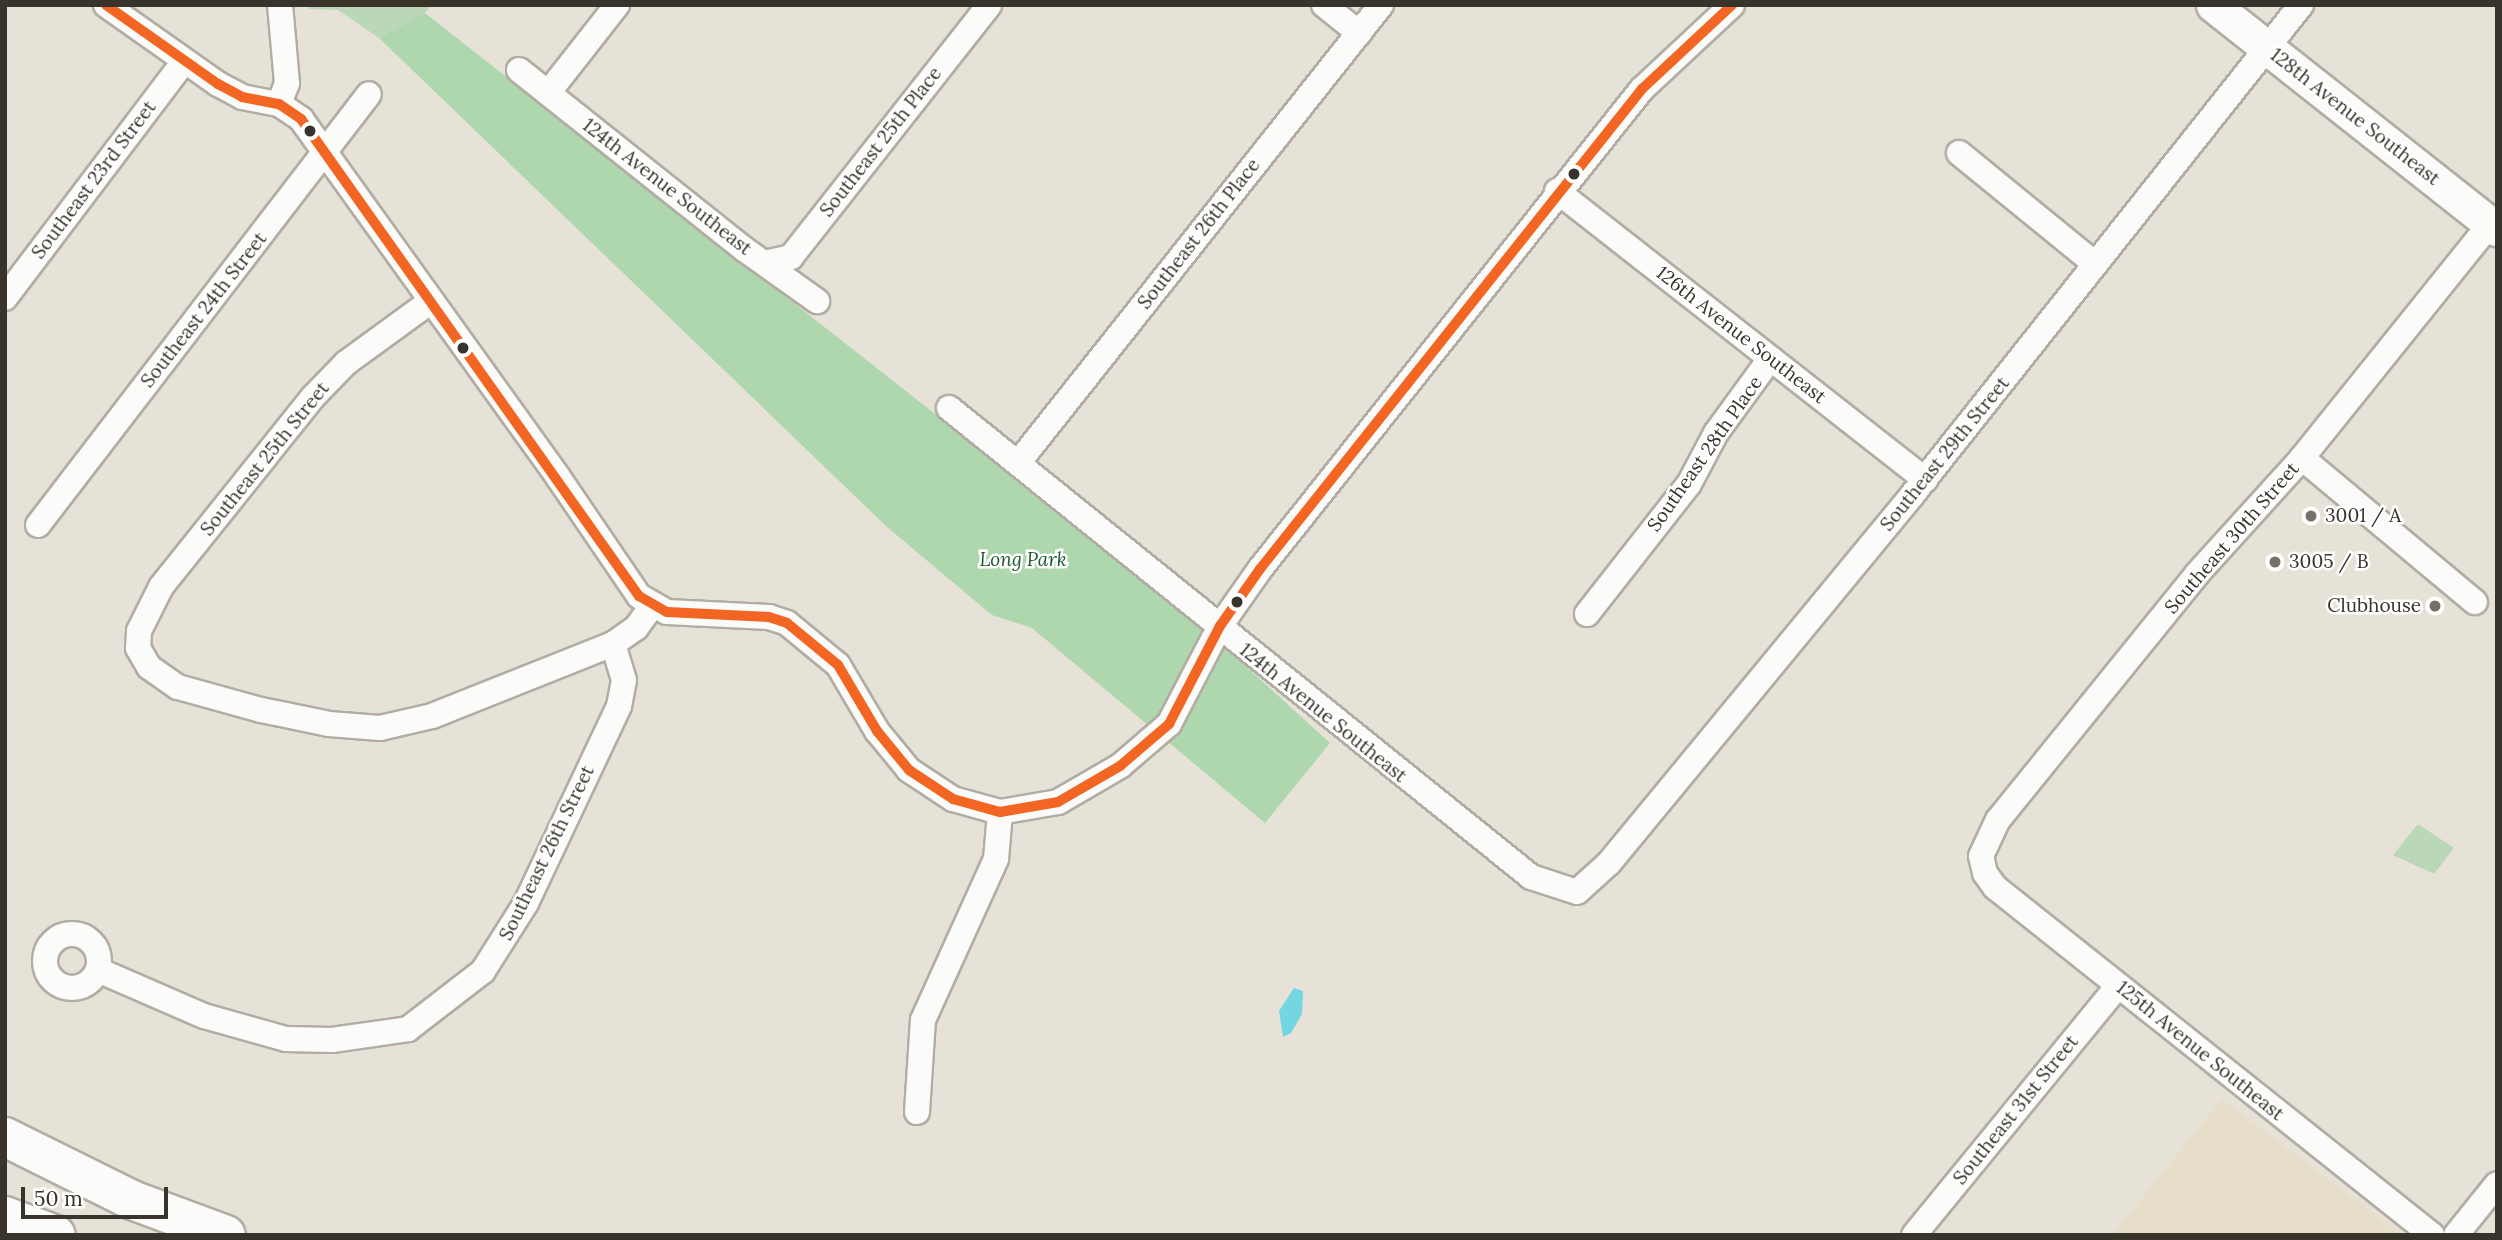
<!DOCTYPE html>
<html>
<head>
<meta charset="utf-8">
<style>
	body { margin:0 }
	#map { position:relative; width:2502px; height:1240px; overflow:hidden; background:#e7e2d7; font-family:Lora,serif }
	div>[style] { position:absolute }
	.built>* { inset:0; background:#e7dec9 }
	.green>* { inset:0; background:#bad7b8 }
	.forest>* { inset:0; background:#aed7ae }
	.water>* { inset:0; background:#74d6e2 }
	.roads { filter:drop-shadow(2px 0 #b1ada4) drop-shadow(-2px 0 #b1ada4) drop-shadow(0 2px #b1ada4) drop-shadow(0 -2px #b1ada4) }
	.street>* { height:24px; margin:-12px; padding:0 12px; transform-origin:12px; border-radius:12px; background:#fbfbf9 }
	.street>.ring { margin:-12px; padding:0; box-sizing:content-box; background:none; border:24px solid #fbfbf9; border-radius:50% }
	.secondary>* { height:33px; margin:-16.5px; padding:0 16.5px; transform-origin:16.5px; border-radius:16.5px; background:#fbfbf9 }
	.highway>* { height:38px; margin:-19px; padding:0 19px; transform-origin:19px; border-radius:19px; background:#fbfbf9 }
	.bus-1>* { height:10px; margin:-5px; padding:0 5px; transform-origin:5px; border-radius:5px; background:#f26522 }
	.dots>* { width:19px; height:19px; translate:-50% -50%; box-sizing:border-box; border:4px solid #fff; border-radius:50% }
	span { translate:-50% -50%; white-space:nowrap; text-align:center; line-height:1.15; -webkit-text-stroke:5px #fff; paint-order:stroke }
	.street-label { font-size:19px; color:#38342c }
	.poi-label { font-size:19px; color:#38342c }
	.left { translate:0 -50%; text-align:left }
	.right { translate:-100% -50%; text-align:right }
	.park-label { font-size:19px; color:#20572d; font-style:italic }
	.frame { position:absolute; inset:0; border:7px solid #38342c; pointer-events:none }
	.scale { position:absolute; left:21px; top:1187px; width:147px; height:32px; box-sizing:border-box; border:4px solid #38342c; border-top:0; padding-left:9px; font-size:21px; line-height:24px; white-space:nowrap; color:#38342c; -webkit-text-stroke:5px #fff; paint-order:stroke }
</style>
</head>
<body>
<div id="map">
	<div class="built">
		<div style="clip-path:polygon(2222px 1099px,2399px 1233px,2402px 1235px,2112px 1235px)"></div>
	</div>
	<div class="green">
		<div style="clip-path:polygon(308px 5px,432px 5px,425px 13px,379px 38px,338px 10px,309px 9px)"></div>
		<div style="clip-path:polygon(2418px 824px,2454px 848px,2434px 874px,2393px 855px)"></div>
	</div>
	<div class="forest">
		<div style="clip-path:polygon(425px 13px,1182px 608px,1330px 743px,1265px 823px,1032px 628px,992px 615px,887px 527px,379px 38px)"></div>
	</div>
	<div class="water">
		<div style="clip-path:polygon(1294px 988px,1303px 991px,1302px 1014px,1291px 1033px,1283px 1037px,1279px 1011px)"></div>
	</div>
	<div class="roads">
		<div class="street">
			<div style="left:106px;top:5px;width:137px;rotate:35.2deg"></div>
			<div style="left:218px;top:84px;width:27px;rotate:28deg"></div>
			<div style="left:242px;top:97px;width:38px;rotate:11deg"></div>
			<div style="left:279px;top:104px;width:27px;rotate:34deg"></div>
			<div style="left:301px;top:119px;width:441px;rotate:54.3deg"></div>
			<div style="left:558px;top:477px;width:144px;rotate:55.8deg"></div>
			<div style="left:639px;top:596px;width:32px;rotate:30deg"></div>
			<div style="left:667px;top:612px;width:102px;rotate:2.8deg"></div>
			<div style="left:769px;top:617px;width:19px;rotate:18deg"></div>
			<div style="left:787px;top:623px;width:66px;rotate:39.5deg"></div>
			<div style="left:838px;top:665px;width:77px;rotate:59.4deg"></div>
			<div style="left:877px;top:731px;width:50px;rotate:50.6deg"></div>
			<div style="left:909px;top:770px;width:53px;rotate:33.4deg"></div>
			<div style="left:953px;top:799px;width:49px;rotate:15.5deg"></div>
			<div style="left:1000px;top:812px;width:59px;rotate:-9.8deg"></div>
			<div style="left:1058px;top:802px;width:72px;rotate:-30.1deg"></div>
			<div style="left:1120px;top:766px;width:65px;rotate:-40.6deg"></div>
			<div style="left:1169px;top:724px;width:110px;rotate:-62.5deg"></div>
			<div style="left:1220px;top:626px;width:70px;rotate:-54.9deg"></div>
			<div style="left:1260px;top:569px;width:613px;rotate:-51.49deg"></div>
			<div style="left:1642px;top:89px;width:123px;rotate:-43deg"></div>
			<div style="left:1324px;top:5px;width:45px;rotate:38.7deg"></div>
			<div style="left:519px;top:70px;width:288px;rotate:38.5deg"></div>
			<div style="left:744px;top:249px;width:90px;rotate:35.5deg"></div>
			<div style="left:548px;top:93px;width:112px;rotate:-51.9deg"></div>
			<div style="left:279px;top:104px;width:22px;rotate:-69deg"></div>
			<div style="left:287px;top:83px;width:78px;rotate:-95.1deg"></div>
			<div style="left:1959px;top:153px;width:176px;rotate:39.2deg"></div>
			<div style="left:1557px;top:191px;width:468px;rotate:38.1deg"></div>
			<div style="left:765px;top:263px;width:27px;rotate:-13deg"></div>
			<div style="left:791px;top:257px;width:320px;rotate:-51.8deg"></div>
			<div style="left:5px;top:298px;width:295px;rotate:-52.9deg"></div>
			<div style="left:431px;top:301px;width:105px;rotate:143.9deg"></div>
			<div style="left:346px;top:363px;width:47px;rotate:134.1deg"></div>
			<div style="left:313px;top:397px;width:243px;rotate:128.7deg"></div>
			<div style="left:161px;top:587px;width:49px;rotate:116.6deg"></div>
			<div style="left:139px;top:631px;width:17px;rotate:93deg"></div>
			<div style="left:138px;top:648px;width:22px;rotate:60deg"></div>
			<div style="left:149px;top:667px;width:35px;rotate:35deg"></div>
			<div style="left:178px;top:687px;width:86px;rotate:15.5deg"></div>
			<div style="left:261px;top:710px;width:69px;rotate:11.6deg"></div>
			<div style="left:329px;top:724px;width:51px;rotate:4.5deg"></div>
			<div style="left:380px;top:728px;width:53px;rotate:-13deg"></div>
			<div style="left:432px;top:716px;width:195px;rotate:-21.7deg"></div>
			<div style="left:613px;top:644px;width:28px;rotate:-35deg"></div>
			<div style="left:636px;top:628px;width:27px;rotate:-54deg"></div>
			<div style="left:949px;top:408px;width:747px;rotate:38.86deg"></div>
			<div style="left:1531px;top:877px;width:48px;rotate:18.1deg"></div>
			<div style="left:1577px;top:892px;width:43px;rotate:-42.2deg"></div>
			<div style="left:1609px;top:863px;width:478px;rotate:-50.5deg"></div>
			<div style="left:1913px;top:494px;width:624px;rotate:-51.57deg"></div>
			<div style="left:2302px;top:458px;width:225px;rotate:39.8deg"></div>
			<div style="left:1018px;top:463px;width:584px;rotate:-51.6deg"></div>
			<div style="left:38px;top:525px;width:543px;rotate:-52.48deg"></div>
			<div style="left:1587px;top:614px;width:165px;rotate:-51.9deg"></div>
			<div style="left:1689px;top:484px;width:58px;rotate:-62.1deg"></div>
			<div style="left:1716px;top:433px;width:92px;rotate:-53.9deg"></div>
			<div class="ring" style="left:45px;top:934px;width:30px;height:30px"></div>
			<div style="left:98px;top:970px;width:116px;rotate:23.5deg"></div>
			<div style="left:204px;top:1016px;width:85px;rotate:15.7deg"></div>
			<div style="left:286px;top:1039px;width:46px;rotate:1.2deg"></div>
			<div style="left:332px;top:1040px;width:77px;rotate:-8.2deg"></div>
			<div style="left:408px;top:1029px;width:95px;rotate:-37.7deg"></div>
			<div style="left:483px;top:971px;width:80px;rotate:-57.7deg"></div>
			<div style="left:526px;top:903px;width:218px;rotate:-64.7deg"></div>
			<div style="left:619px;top:706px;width:26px;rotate:-79deg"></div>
			<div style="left:624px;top:680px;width:38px;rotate:-107deg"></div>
			<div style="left:917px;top:1112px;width:92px;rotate:-86.3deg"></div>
			<div style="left:923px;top:1020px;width:177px;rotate:-65.6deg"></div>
			<div style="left:996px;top:859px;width:47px;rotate:-85.1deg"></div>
			<div style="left:1914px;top:1235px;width:322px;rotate:-50.7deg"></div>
			<div style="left:2432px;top:1235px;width:559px;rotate:-141.47deg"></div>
			<div style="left:1995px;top:887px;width:17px;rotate:-126deg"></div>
			<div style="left:1985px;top:873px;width:17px;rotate:-103deg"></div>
			<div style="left:1981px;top:856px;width:40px;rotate:-65deg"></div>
			<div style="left:1998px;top:820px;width:316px;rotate:-51deg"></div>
			<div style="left:2197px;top:574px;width:156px;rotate:-47.8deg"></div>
			<div style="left:2302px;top:458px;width:300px;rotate:-51.2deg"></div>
			<div style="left:2456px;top:1235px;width:65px;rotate:-51.2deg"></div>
		</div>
		<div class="secondary">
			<div style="left:2213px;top:5px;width:362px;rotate:38.3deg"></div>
		</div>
		<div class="highway">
			<div style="left:5px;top:1137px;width:142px;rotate:26.4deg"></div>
			<div style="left:132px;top:1200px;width:100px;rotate:20.4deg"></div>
			<div style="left:5px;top:1216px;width:54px;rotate:20.4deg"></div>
		</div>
	</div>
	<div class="bus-1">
		<div style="left:106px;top:5px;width:137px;rotate:35.2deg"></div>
		<div style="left:218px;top:84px;width:27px;rotate:28deg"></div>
		<div style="left:242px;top:97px;width:38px;rotate:11deg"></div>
		<div style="left:279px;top:104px;width:27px;rotate:34deg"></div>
		<div style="left:301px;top:119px;width:585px;rotate:54.68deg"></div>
		<div style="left:639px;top:596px;width:32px;rotate:30deg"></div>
		<div style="left:667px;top:612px;width:102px;rotate:2.8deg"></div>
		<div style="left:769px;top:617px;width:19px;rotate:18deg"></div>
		<div style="left:787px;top:623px;width:66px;rotate:39.5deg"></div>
		<div style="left:838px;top:665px;width:77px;rotate:59.4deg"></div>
		<div style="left:877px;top:731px;width:50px;rotate:50.6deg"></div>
		<div style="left:909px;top:770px;width:53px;rotate:33.4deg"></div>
		<div style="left:953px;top:799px;width:49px;rotate:15.5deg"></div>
		<div style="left:1000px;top:812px;width:59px;rotate:-9.8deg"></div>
		<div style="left:1058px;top:802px;width:72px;rotate:-30.1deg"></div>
		<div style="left:1120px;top:766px;width:65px;rotate:-40.6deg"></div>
		<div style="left:1169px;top:724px;width:110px;rotate:-62.5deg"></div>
		<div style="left:1220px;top:626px;width:70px;rotate:-54.9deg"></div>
		<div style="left:1260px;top:569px;width:613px;rotate:-51.49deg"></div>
		<div style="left:1642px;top:89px;width:123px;rotate:-43deg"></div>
	</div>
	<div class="dots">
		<div style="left:310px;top:131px;background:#38342c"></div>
		<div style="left:1574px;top:174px;background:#38342c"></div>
		<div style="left:463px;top:348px;background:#38342c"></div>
		<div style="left:2311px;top:516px;background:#757168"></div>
		<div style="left:2275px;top:562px;background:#757168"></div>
		<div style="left:1237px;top:602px;background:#38342c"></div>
		<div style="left:2435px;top:606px;background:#757168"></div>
	</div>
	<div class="street-label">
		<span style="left:2355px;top:117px;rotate:38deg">128th Avenue Southeast</span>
		<span style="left:881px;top:142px;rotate:-52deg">Southeast 25th Place</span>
		<span style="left:94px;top:180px;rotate:-53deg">Southeast 23rd Street</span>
		<span style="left:667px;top:187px;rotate:38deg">124th Avenue Southeast</span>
		<span style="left:1199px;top:234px;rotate:-52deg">Southeast 26th Place</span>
		<span style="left:204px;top:310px;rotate:-52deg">Southeast 24th Street</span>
		<span style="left:1741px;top:335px;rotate:38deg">126th Avenue Southeast</span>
		<span style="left:1705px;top:454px;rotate:-55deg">Southeast 28th Place</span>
		<span style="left:1945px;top:454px;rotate:-51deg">Southeast 29th Street</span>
		<span style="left:265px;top:459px;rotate:-51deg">Southeast 25th Street</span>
		<span style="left:2232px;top:538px;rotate:-49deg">Southeast 30th Street</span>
		<span style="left:1323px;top:713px;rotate:39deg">124th Avenue Southeast</span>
		<span style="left:547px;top:853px;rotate:-64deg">Southeast 26th Street</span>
		<span style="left:2200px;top:1051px;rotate:39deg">125th Avenue Southeast</span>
		<span style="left:2016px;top:1110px;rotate:-51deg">Southeast 31st Street</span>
	</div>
	<div class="poi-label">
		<span class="left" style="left:2325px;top:516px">3001 / A</span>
		<span class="left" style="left:2289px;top:562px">3005 / B</span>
		<span class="right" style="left:2421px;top:606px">Clubhouse</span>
	</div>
	<div class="park-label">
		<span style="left:1023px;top:560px">Long Park</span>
	</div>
	<div class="frame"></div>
	<div class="scale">50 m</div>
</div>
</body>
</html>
